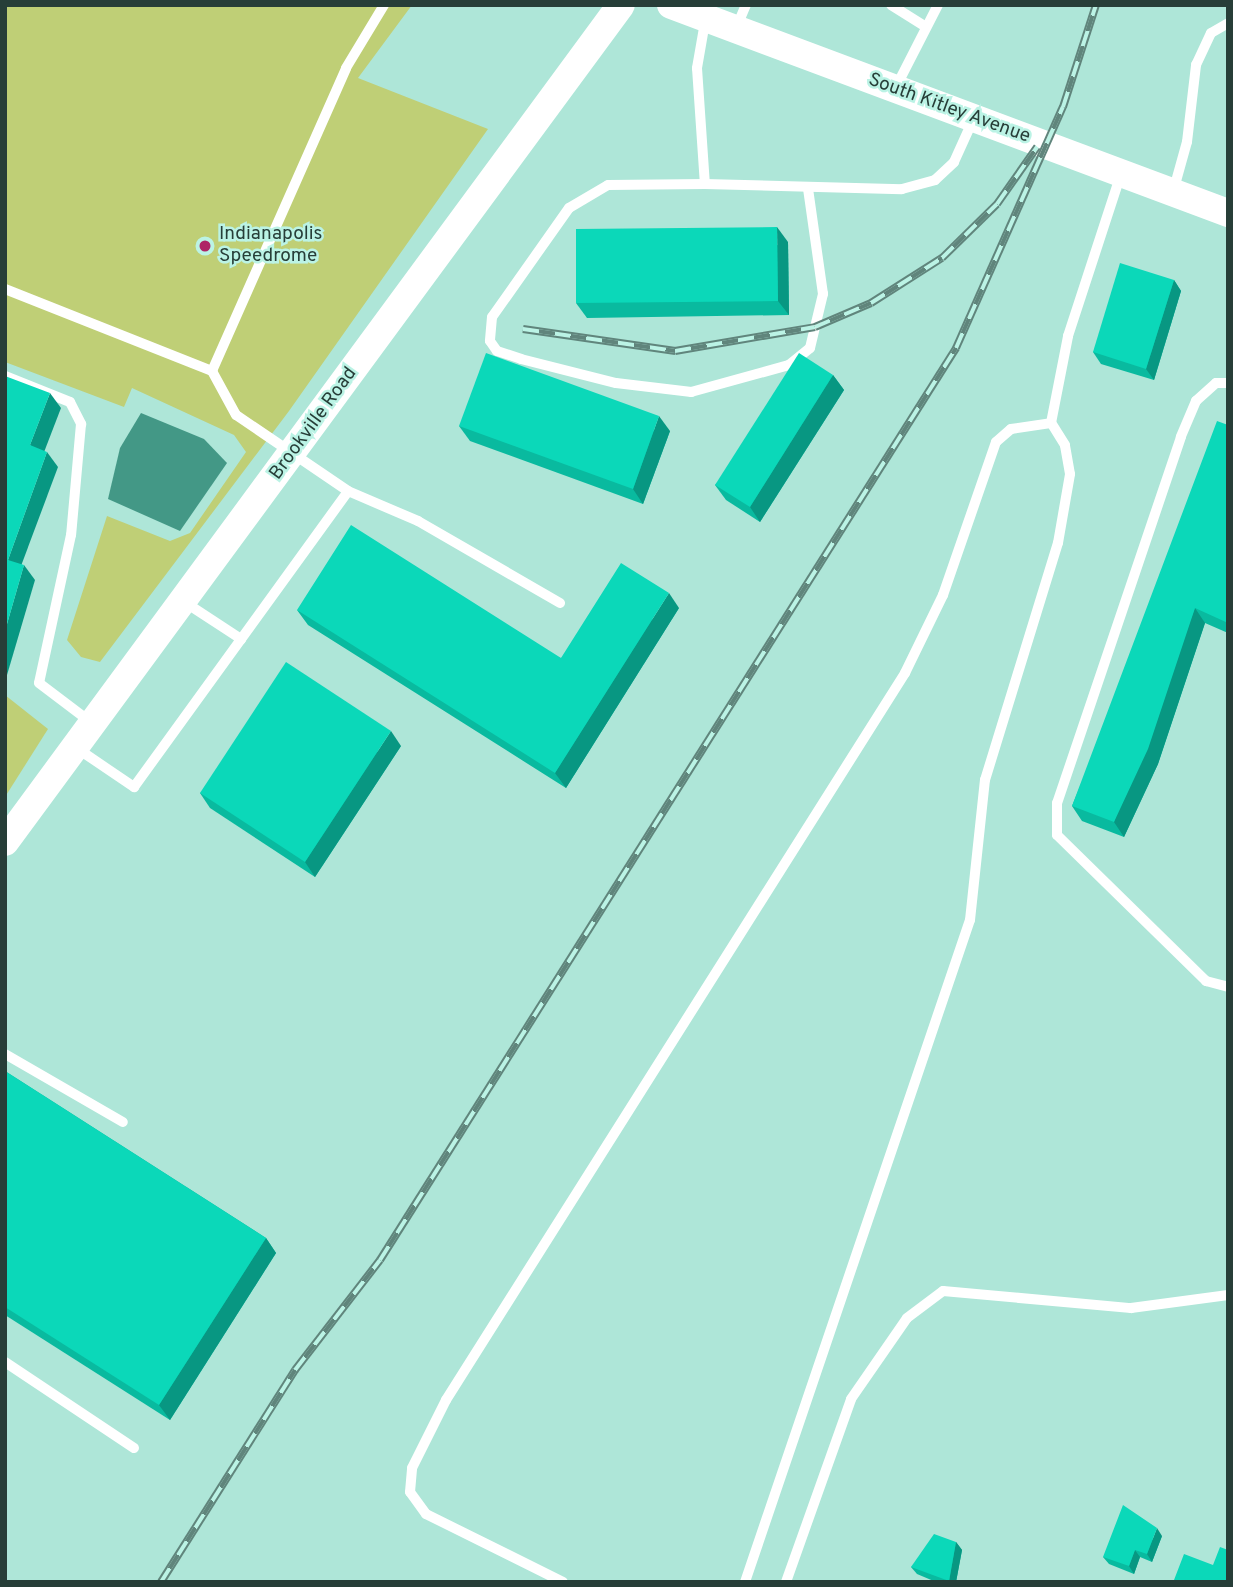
<!DOCTYPE html>
<html>
<head>
<meta charset="utf-8">
<style>
	body { margin:0 }
	#map { position:relative; width:1233px; height:1587px; overflow:hidden; background:#aee6d8; font-family:Overpass,sans-serif }
	div>[style] { position:absolute }
	.green>* { inset:0; background:#bfcf76 }
	.water>* { inset:0; background:#439886 }
	.lane>* { height:10px; margin:-5px; padding:0 5px; transform-origin:5px; border-radius:5px; background:#fff }
	.secondary>* { height:28px; margin:-14px; padding:0 14px; transform-origin:14px; border-radius:14px; background:#fff }
	.rail>* { height:8px; margin-top:-4px; transform-origin:0; background:repeating-linear-gradient(90deg,#bbf3e5 0 16px,#60857c 0 32px); box-sizing:border-box; border-block:2px solid #60857c }
	.wall>* { inset:0; background:#09ba9f }
	.shaded-wall>* { inset:0; background:#089782 }
	.building>* { inset:0; background:#0bd8b9 }
	.dots>* { width:19px; height:19px; translate:-50% -50%; box-sizing:border-box; border:4px solid #bbf3e5; border-radius:50% }
	span { translate:-50% -50%; white-space:nowrap; text-align:center; line-height:1.15; -webkit-text-stroke:5px #bbf3e5; paint-order:stroke }
	.street-label { font-size:19px; color:#273e38 }
	.poi-label { font-size:19px; color:#273e38 }
	.left { translate:0 -50%; text-align:left }
	.frame { position:absolute; inset:0; border:7px solid #273e38; pointer-events:none }
</style>
</head>
<body>
<div id="map">
	<div class="green">
		<div style="clip-path:polygon(5px 5px,412px 5px,358px 78px,488px 129px,289px 411px,100px 662px,81px 657px,67px 640px,107px 516px,170px 541px,190px 533px,246px 452px,234px 435px,132px 388px,124px 407px,5px 362px)"></div>
		<div style="clip-path:polygon(5px 695px,48px 729px,5px 797px)"></div>
	</div>
	<div class="water">
		<div style="clip-path:polygon(141px 413px,204px 439px,227px 463px,180px 531px,108px 499px,120px 448px)"></div>
	</div>
	<div class="lane">
		<div style="left:891px;top:5px;width:41px;rotate:32.2deg"></div>
		<div style="left:705px;top:22px;width:47px;rotate:99.9deg"></div>
		<div style="left:697px;top:68px;width:116px;rotate:86.1deg"></div>
		<div style="left:705px;top:184px;width:97px;rotate:179.4deg"></div>
		<div style="left:608px;top:185px;width:45px;rotate:149.5deg"></div>
		<div style="left:569px;top:208px;width:133px;rotate:125.2deg"></div>
		<div style="left:492px;top:317px;width:24px;rotate:95deg"></div>
		<div style="left:490px;top:341px;width:12px;rotate:55deg"></div>
		<div style="left:497px;top:351px;width:25px;rotate:18deg"></div>
		<div style="left:521px;top:359px;width:98px;rotate:14.2deg"></div>
		<div style="left:616px;top:383px;width:76px;rotate:6.8deg"></div>
		<div style="left:691px;top:392px;width:102px;rotate:-15.4deg"></div>
		<div style="left:789px;top:365px;width:27px;rotate:-39deg"></div>
		<div style="left:810px;top:348px;width:56px;rotate:-76.5deg"></div>
		<div style="left:823px;top:294px;width:107px;rotate:-98.1deg"></div>
		<div style="left:737px;top:26px;width:23px;rotate:-67deg"></div>
		<div style="left:897px;top:85px;width:90px;rotate:-62.9deg"></div>
		<div style="left:705px;top:184px;width:197px;rotate:1.5deg"></div>
		<div style="left:902px;top:189px;width:34px;rotate:-15deg"></div>
		<div style="left:935px;top:180px;width:26px;rotate:-43deg"></div>
		<div style="left:954px;top:162px;width:46px;rotate:-65.7deg"></div>
		<div style="left:1173px;top:192px;width:52px;rotate:-74.4deg"></div>
		<div style="left:1187px;top:142px;width:78px;rotate:-83.3deg"></div>
		<div style="left:1196px;top:65px;width:35px;rotate:-65deg"></div>
		<div style="left:1211px;top:33px;width:20px;rotate:-30deg"></div>
		<div style="left:5px;top:289px;width:223px;rotate:21.6deg"></div>
		<div style="left:212px;top:371px;width:331px;rotate:-66.1deg"></div>
		<div style="left:346px;top:68px;width:74px;rotate:-58.9deg"></div>
		<div style="left:5px;top:376px;width:70px;rotate:21.8deg"></div>
		<div style="left:70px;top:402px;width:25px;rotate:63deg"></div>
		<div style="left:81px;top:424px;width:111px;rotate:95.1deg"></div>
		<div style="left:71px;top:535px;width:151px;rotate:102.2deg"></div>
		<div style="left:39px;top:683px;width:63px;rotate:37.2deg"></div>
		<div style="left:1228px;top:383px;width:12px;rotate:180deg"></div>
		<div style="left:1216px;top:383px;width:27px;rotate:138deg"></div>
		<div style="left:1196px;top:401px;width:39px;rotate:113deg"></div>
		<div style="left:1181px;top:437px;width:386px;rotate:108.7deg"></div>
		<div style="left:1057px;top:803px;width:32px;rotate:90deg"></div>
		<div style="left:1057px;top:835px;width:209px;rotate:44.4deg"></div>
		<div style="left:1206px;top:981px;width:23px;rotate:15deg"></div>
		<div style="left:348px;top:491px;width:76px;rotate:23.2deg"></div>
		<div style="left:418px;top:521px;width:164px;rotate:30deg"></div>
		<div style="left:186px;top:603px;width:66px;rotate:33.2deg"></div>
		<div style="left:78px;top:749px;width:68px;rotate:34.2deg"></div>
		<div style="left:134px;top:787px;width:365px;rotate:-54.1deg"></div>
		<div style="left:348px;top:491px;width:135px;rotate:-145.8deg"></div>
		<div style="left:236px;top:415px;width:50px;rotate:-118.6deg"></div>
		<div style="left:5px;top:1054px;width:136px;rotate:30deg"></div>
		<div style="left:5px;top:1362px;width:155px;rotate:33.7deg"></div>
		<div style="left:563px;top:1582px;width:153px;rotate:-153.6deg"></div>
		<div style="left:426px;top:1514px;width:27px;rotate:-126deg"></div>
		<div style="left:410px;top:1492px;width:24px;rotate:-85deg"></div>
		<div style="left:412px;top:1468px;width:76px;rotate:-63.4deg"></div>
		<div style="left:446px;top:1400px;width:860px;rotate:-57.73deg"></div>
		<div style="left:905px;top:673px;width:87px;rotate:-64deg"></div>
		<div style="left:943px;top:595px;width:162px;rotate:-70.9deg"></div>
		<div style="left:996px;top:442px;width:20px;rotate:-41deg"></div>
		<div style="left:1011px;top:429px;width:40px;rotate:-8.5deg"></div>
		<div style="left:745px;top:1582px;width:699px;rotate:-71.23deg"></div>
		<div style="left:970px;top:920px;width:141px;rotate:-83.9deg"></div>
		<div style="left:985px;top:780px;width:248px;rotate:-72.9deg"></div>
		<div style="left:1058px;top:543px;width:70px;rotate:-80.1deg"></div>
		<div style="left:1070px;top:474px;width:29px;rotate:-100deg"></div>
		<div style="left:1065px;top:445px;width:26px;rotate:-122deg"></div>
		<div style="left:1051px;top:423px;width:89px;rotate:-78.9deg"></div>
		<div style="left:1068px;top:336px;width:167px;rotate:-71.9deg"></div>
		<div style="left:786px;top:1582px;width:194px;rotate:-70.4deg"></div>
		<div style="left:851px;top:1399px;width:98px;rotate:-55.3deg"></div>
		<div style="left:907px;top:1318px;width:45px;rotate:-36.9deg"></div>
		<div style="left:943px;top:1291px;width:189px;rotate:5.2deg"></div>
		<div style="left:1131px;top:1308px;width:98px;rotate:-7.6deg"></div>
	</div>
	<div class="secondary">
		<div style="left:671px;top:5px;width:595px;rotate:20.48deg"></div>
		<div style="left:5px;top:842px;width:1039px;rotate:-53.65deg"></div>
	</div>
	<div class="rail">
		<div style="left:523px;top:329px;width:154px;rotate:8.2deg"></div>
		<div style="left:675px;top:351px;width:142px;rotate:-9.7deg"></div>
		<div style="left:815px;top:327px;width:61px;rotate:-23.2deg"></div>
		<div style="left:871px;top:303px;width:84px;rotate:-32.4deg"></div>
		<div style="left:942px;top:258px;width:77px;rotate:-44.5deg"></div>
		<div style="left:997px;top:204px;width:70px;rotate:-54.9deg"></div>
		<div style="left:161px;top:1582px;width:251px;rotate:-57.7deg"></div>
		<div style="left:295px;top:1370px;width:139px;rotate:-52.3deg"></div>
		<div style="left:380px;top:1260px;width:1079px;rotate:-57.72deg"></div>
		<div style="left:956px;top:348px;width:264px;rotate:-66.1deg"></div>
		<div style="left:1063px;top:107px;width:107px;rotate:-72.1deg"></div>
	</div>
	<div class="wall">
		<div style="clip-path:polygon(788px 242px,789px 315px,587px 318px,576px 303px)"></div>
		<div style="clip-path:polygon(1174px 280px,1181px 291px,1154px 380px,1101px 364px,1093px 352px)"></div>
		<div style="clip-path:polygon(833px 375px,844px 390px,760px 522px,726px 500px,715px 485px)"></div>
		<div style="clip-path:polygon(1228px 425px,1228px 633px,1205px 623px,1158px 764px,1124px 837px,1082px 821px,1072px 806px)"></div>
		<div style="clip-path:polygon(459px 426px,670px 431px,643px 504px,470px 441px)"></div>
		<div style="clip-path:polygon(679px 608px,566px 788px,308px 625px,297px 610px,561px 658px)"></div>
		<div style="clip-path:polygon(401px 746px,315px 877px,210px 808px,200px 793px)"></div>
		<div style="clip-path:polygon(5px 1071px,266px 1238px,276px 1253px,170px 1420px,5px 1315px)"></div>
		<div style="clip-path:polygon(1162px 1536px,1152px 1562px,1140px 1557px,1134px 1574px,1109px 1564px,1103px 1557px)"></div>
		<div style="clip-path:polygon(956px 1542px,962px 1550px,956px 1582px,936px 1582px,917px 1574px,911px 1567px)"></div>
	</div>
	<div class="shaded-wall">
		<div style="clip-path:polygon(777px 227px,788px 242px,789px 315px,778px 301px)"></div>
		<div style="clip-path:polygon(1174px 280px,1181px 291px,1154px 380px,1146px 369px)"></div>
		<div style="clip-path:polygon(833px 375px,844px 390px,760px 522px,750px 507px)"></div>
		<div style="clip-path:polygon(50px 393px,61px 408px,41px 460px,30px 445px)"></div>
		<div style="clip-path:polygon(659px 416px,670px 431px,643px 504px,633px 489px)"></div>
		<div style="clip-path:polygon(47px 452px,58px 467px,18px 574px,8px 560px)"></div>
		<div style="clip-path:polygon(24px 565px,35px 580px,7px 675px,5px 671px,5px 631px)"></div>
		<div style="clip-path:polygon(669px 593px,679px 608px,566px 788px,555px 773px)"></div>
		<div style="clip-path:polygon(1195px 608px,1205px 623px,1158px 764px,1124px 837px,1114px 822px)"></div>
		<div style="clip-path:polygon(391px 731px,401px 746px,315px 877px,305px 862px)"></div>
		<div style="clip-path:polygon(266px 1238px,276px 1253px,170px 1420px,159px 1405px)"></div>
		<div style="clip-path:polygon(1157px 1528px,1162px 1536px,1152px 1562px,1147px 1554px)"></div>
		<div style="clip-path:polygon(956px 1542px,962px 1550px,956px 1582px,949px 1582px)"></div>
		<div style="clip-path:polygon(1135px 1550px,1140px 1557px,1134px 1574px,1129px 1566px)"></div>
	</div>
	<div class="building">
		<div style="clip-path:polygon(777px 227px,778px 301px,576px 303px,576px 229px)"></div>
		<div style="clip-path:polygon(1120px 263px,1174px 280px,1146px 369px,1093px 352px)"></div>
		<div style="clip-path:polygon(486px 353px,659px 416px,633px 489px,459px 426px)"></div>
		<div style="clip-path:polygon(799px 353px,833px 375px,750px 507px,715px 485px)"></div>
		<div style="clip-path:polygon(5px 376px,50px 393px,30px 445px,47px 452px,8px 560px,24px 565px,5px 631px)"></div>
		<div style="clip-path:polygon(1217px 421px,1228px 425px,1228px 623px,1195px 608px,1148px 749px,1114px 822px,1072px 806px)"></div>
		<div style="clip-path:polygon(351px 525px,561px 658px,621px 563px,669px 593px,555px 773px,297px 610px)"></div>
		<div style="clip-path:polygon(286px 662px,391px 731px,305px 862px,200px 793px)"></div>
		<div style="clip-path:polygon(5px 1071px,266px 1238px,159px 1405px,5px 1307px)"></div>
		<div style="clip-path:polygon(1123px 1505px,1157px 1528px,1147px 1554px,1135px 1550px,1129px 1566px,1103px 1557px)"></div>
		<div style="clip-path:polygon(934px 1534px,956px 1542px,949px 1581px,911px 1567px)"></div>
		<div style="clip-path:polygon(1220px 1547px,1228px 1550px,1228px 1582px,1178px 1582px,1174px 1580px,1184px 1554px,1213px 1565px)"></div>
	</div>
	<div class="dots">
		<div style="left:205px;top:246px;background:#ae2466"></div>
	</div>
	<div class="street-label">
		<span style="left:949px;top:109px;rotate:20deg">South Kitley Avenue</span>
		<span style="left:314px;top:424px;rotate:-54deg">Brookville Road</span>
	</div>
	<div class="poi-label">
		<span class="left" style="left:219px;top:246px">Indianapolis<br>Speedrome</span>
	</div>
	<div class="frame"></div>
</div>
</body>
</html>
